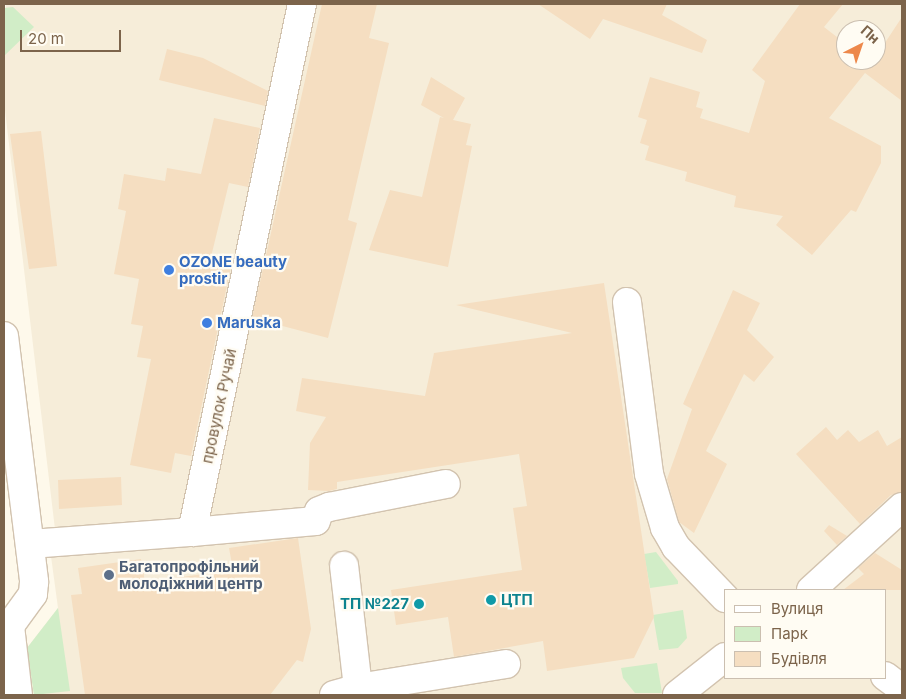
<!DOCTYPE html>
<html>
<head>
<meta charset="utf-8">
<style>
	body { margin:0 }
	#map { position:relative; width:906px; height:699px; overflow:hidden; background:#fef9eb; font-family:Inter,sans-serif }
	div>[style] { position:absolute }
	.residential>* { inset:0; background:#f6edd9 }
	.green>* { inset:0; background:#d1edc7 }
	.building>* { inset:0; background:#f5dec1 }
	.roads { filter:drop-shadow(1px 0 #d2c3af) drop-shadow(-1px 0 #d2c3af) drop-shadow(0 1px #d2c3af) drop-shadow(0 -1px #d2c3af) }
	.minor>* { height:28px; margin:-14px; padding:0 14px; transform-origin:14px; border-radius:14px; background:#fff }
	.dots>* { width:14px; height:14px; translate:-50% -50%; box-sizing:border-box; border:2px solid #fffcf3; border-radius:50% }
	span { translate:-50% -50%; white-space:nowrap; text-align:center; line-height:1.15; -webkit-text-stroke:4.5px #fffcf3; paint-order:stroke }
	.shop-label { font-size:15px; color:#366cbe; font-weight:700 }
	.left { translate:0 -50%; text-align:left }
	.street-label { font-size:15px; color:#7c644b }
	.service-label { font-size:15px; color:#4e5e75; font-weight:700 }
	.culture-label { font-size:15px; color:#0d838f; font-weight:700 }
	.right { translate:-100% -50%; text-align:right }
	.frame { position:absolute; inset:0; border:5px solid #7c644b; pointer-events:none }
	.legend { position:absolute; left:724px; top:589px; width:162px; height:90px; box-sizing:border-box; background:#fffcf3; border:1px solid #cbbfb0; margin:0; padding:6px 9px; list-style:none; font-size:15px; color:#7c644b }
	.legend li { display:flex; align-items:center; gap:10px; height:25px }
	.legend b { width:25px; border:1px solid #cbbfb0 }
	.north { position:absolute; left:836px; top:20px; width:50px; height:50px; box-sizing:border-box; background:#fffcf3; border:1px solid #cbbfb0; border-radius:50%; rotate:41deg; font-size:14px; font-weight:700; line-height:20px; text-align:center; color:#7c644b }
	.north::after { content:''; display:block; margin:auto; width:18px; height:22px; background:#ed884a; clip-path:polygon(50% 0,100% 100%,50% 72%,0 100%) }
	.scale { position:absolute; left:20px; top:30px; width:101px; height:22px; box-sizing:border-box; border:2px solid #7c644b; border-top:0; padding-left:6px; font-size:15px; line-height:18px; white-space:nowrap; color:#7c644b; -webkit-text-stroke:4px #fffcf3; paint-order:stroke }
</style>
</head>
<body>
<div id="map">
	<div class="residential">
		<div style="clip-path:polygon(evenodd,6px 4px,902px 4px,902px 695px,34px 695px,27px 648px,58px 608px,50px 549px,57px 546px,4px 102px,6px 4px,846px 30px,876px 30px,876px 60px,846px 60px,846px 30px,6px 4px,725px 590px,885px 590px,885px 678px,725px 678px,725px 590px)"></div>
	</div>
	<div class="green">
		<div style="clip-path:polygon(13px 7px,34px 27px,4px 56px,4px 8px)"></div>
		<div style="clip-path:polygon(656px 552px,678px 581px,678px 584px,650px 588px,644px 554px)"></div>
		<div style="clip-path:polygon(58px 608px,70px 691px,34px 695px,27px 648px)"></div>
		<div style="clip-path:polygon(683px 610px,687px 638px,678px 648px,659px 650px,653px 615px)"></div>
		<div style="clip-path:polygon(657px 663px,662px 693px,635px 693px,623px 678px,621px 668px)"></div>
	</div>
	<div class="building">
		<div style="clip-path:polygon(322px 4px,377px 4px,369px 38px,389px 43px,348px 220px,357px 223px,328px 338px,252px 318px)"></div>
		<div style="clip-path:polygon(538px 4px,667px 4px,662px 15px,707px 40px,702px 53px,603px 19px,590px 39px)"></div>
		<div style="clip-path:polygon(800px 4px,843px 4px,824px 27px,846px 44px,846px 60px,871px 64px,902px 17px,902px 101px,865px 73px,829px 118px,881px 146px,881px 163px,856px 212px,851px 210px,812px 255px,776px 225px,783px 216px,734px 207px,736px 196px,685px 181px,687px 172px,645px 160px,649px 146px,640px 143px,647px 120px,638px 117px,650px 77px,700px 92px,696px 107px,703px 109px,700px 118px,749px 133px,765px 81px,752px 70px)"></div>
		<div style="clip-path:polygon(167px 49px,203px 58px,268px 91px,265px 106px,159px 80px)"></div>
		<div style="clip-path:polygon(431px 77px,465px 98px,453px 120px,471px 124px,466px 145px,472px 146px,448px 267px,369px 250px,390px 190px,422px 197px,440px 117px,444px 118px,421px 105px)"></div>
		<div style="clip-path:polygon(214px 118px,260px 128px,248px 187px,229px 183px,211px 257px,232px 262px,191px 456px,175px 453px,171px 473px,130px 465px,151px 359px,137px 357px,143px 326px,131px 324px,139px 279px,114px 274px,126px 211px,118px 209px,124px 174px,165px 181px,167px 168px,201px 174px)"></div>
		<div style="clip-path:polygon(41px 131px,57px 266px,29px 269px,10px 134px)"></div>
		<div style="clip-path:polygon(604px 283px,654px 617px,634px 658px,547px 671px,543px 641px,454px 657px,448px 617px,396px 625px,391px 590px,522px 570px,513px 508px,527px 506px,519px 454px,337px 482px,337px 489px,329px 491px,308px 490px,310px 443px,326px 417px,296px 411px,302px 378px,425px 396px,434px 353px,572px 333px,456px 305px)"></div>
		<div style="clip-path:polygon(733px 290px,760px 303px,747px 330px,774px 357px,754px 382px,744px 374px,706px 451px,727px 464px,694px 533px,679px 522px,667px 479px,692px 409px,683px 404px)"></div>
		<div style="clip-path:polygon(826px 427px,837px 440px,848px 430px,859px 442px,878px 430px,887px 446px,902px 437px,902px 492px,891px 495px,860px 524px,796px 454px)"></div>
		<div style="clip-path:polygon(121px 477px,122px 505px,59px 509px,58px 480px)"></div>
		<div style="clip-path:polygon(829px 525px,847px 536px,837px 545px,824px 531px)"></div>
		<div style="clip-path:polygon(298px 538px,311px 629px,303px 662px,297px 660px,270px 695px,85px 695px,71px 595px,82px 594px,78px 568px,141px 559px,145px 582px,233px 570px,229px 548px)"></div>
		<div style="clip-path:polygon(875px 553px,902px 570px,902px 590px,843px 590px,864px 574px,858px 568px)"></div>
	</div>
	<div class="roads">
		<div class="minor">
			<div style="left:627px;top:302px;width:173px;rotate:82.7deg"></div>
			<div style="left:649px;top:474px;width:56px;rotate:73.5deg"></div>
			<div style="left:665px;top:528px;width:22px;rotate:60deg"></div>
			<div style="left:676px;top:547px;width:71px;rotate:46.1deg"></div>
			<div style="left:4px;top:336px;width:248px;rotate:83deg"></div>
			<div style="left:34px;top:582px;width:12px;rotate:95deg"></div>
			<div style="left:33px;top:594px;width:39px;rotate:126deg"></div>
			<div style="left:10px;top:626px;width:69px;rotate:83.4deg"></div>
			<div style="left:192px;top:532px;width:124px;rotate:-5.1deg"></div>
			<div style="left:316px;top:521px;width:10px;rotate:-73deg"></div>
			<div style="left:319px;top:511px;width:11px;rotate:-22deg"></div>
			<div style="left:329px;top:507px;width:119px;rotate:-11.1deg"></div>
			<div style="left:31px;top:544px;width:161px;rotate:-4.3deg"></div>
			<div style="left:192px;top:532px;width:539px;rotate:-78.23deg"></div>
			<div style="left:811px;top:590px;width:123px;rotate:-42.4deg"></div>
			<div style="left:885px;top:676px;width:21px;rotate:37deg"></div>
			<div style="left:358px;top:688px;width:150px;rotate:-9.2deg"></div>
			<div style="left:334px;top:695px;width:25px;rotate:-16deg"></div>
			<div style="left:358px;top:688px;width:123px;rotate:-96.5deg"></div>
			<div style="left:677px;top:695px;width:61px;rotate:-38.4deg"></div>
		</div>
	</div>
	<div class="dots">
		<div style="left:169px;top:270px;background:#3f7fe0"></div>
		<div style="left:207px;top:323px;background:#3f7fe0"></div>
		<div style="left:109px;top:575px;background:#5c6f8a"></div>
		<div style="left:491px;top:600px;background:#0f9aa8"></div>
		<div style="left:419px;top:604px;background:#0f9aa8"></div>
	</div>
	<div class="shop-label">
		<span class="left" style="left:179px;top:270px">OZONE beauty<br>prostir</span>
		<span class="left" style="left:217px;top:323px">Maruska</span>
	</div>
	<div class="street-label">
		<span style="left:219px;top:406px;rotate:-78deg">провулок Ручай</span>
	</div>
	<div class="service-label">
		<span class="left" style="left:119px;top:575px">Багатопрофільний<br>молодіжний центр</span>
	</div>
	<div class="culture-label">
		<span class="left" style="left:501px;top:600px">ЦТП</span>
		<span class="right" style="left:409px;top:604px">ТП №227</span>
	</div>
	<div class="frame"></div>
	<ul class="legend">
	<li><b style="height:6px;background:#fff"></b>Вулиця</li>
	<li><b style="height:14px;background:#d1edc7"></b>Парк</li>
	<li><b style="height:14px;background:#f5dec1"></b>Будівля</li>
	</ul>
	<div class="north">Пн</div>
	<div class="scale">20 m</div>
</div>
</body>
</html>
